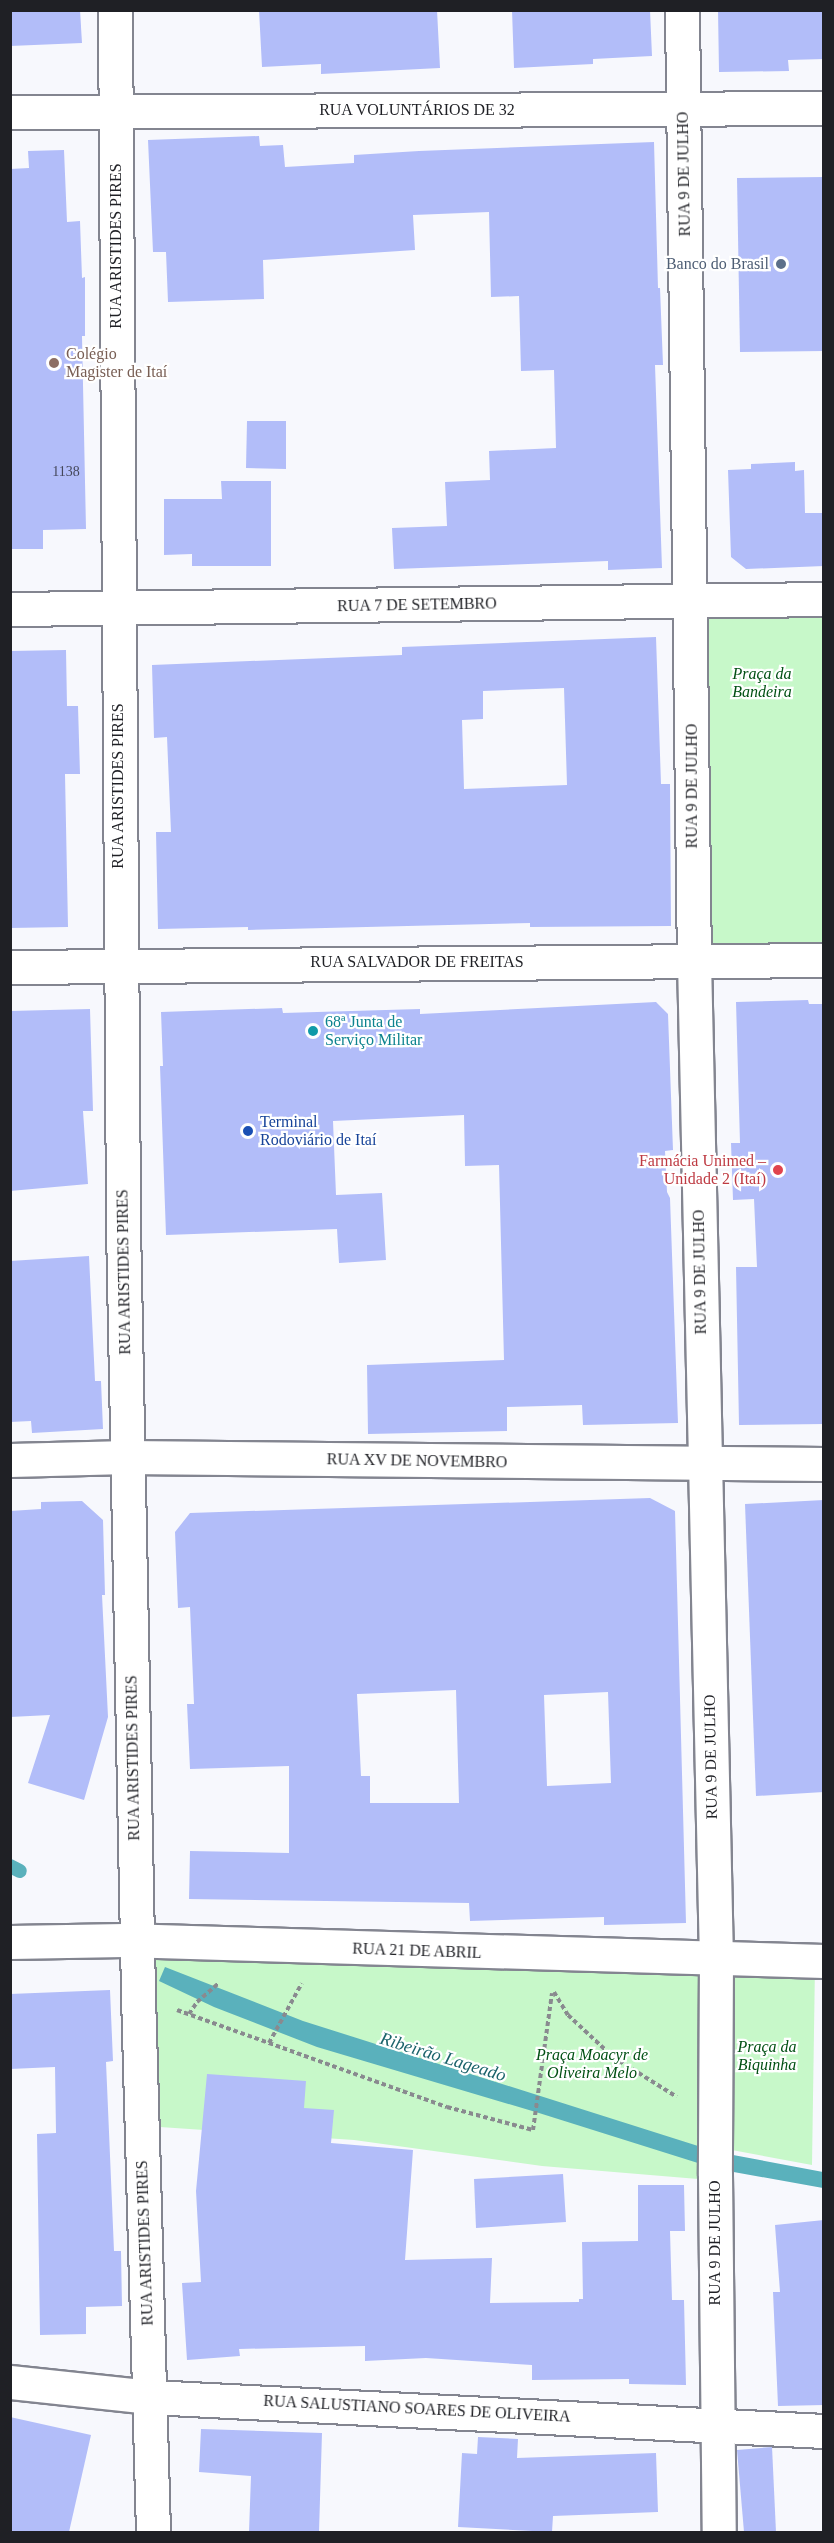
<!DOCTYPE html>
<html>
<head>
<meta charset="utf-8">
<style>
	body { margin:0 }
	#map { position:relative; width:834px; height:2543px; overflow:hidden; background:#f7f8fd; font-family:"Times New Roman",serif }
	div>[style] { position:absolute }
	.green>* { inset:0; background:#c7f8c9 }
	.water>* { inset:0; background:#5ab1bc }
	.stream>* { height:14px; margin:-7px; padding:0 7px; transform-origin:7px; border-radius:7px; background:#5ab1bc }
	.building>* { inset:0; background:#b2bdf9 }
	.path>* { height:4px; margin-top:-2px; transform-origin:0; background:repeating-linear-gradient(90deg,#898a8f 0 4.5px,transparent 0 7.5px) }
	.roads { filter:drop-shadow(2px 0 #838590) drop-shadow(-2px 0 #838590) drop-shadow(0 2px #838590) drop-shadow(0 -2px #838590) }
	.minor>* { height:33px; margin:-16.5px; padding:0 16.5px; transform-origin:16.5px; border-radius:16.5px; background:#fff }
	.dots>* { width:16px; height:16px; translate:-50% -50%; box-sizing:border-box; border:3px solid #fff; border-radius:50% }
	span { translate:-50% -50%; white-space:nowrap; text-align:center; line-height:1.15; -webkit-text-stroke:4.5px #fff; paint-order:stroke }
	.number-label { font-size:14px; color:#44475a }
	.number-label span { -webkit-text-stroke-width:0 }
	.street-label { font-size:16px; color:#1f2025 }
	.service-label { font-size:16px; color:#4e5e75 }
	.right { translate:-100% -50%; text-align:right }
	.education-label { font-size:16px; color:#785e54 }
	.left { translate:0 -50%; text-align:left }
	.park-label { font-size:16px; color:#015013; font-style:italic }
	.culture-label { font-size:16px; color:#0d838f }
	.transit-label { font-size:16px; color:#164399 }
	.health-label { font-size:16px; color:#be3a42 }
	.water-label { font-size:18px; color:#1b636b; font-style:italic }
	.frame { position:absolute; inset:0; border:12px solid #1f2025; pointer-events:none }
</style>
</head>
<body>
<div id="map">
	<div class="green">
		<div style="clip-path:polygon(823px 604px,823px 952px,703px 951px,699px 607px)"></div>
		<div style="clip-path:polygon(141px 1945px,709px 1963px,710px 2180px,542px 2166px,354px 2140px,145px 2126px)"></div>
		<div style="clip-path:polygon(718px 1962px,815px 1965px,812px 2165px,721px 2148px)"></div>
	</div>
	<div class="water">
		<div style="clip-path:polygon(165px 1967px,303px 2021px,717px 2152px,823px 2172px,823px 2188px,717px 2169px,539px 2113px,317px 2047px,214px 2007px,159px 1981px)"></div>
	</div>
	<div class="stream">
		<div style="left:10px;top:1866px;width:11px;rotate:27deg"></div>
	</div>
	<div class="building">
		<div style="clip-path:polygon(10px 10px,80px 10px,82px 43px,10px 46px)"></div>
		<div style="clip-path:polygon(259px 10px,437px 10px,440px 68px,321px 74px,321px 64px,262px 67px)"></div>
		<div style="clip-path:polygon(512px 10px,650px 10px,652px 56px,593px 59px,593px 64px,514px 68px)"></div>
		<div style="clip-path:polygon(718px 10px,824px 10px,824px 59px,788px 60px,789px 71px,719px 72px)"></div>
		<div style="clip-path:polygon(259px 136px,260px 146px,283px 145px,285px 167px,354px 163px,354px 155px,419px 151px,654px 142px,658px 288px,660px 288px,663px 365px,655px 365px,662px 568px,608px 570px,608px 561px,394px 569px,392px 528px,447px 526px,445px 482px,490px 480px,489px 451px,556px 448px,554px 370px,521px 371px,519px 296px,491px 297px,489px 212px,413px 215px,415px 250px,263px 260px,264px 299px,168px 302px,166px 252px,153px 252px,148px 140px)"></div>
		<div style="clip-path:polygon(64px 150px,67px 222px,80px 221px,82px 278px,85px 277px,85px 336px,82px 336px,86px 529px,43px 530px,43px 549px,10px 549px,10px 169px,29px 168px,28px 151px)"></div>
		<div style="clip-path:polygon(824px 177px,824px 351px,740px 352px,737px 178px)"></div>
		<div style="clip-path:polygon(247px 421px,286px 421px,286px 469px,246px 468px)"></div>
		<div style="clip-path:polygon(795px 462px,795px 471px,804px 470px,805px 513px,824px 513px,824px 566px,746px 569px,731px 557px,728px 470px,751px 469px,751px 464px)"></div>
		<div style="clip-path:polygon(221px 481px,271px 481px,271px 566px,192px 566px,192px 554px,164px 555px,164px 499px,222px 499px)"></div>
		<div style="clip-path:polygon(evenodd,656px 637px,661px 784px,670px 784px,671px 926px,530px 927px,530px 923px,248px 930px,248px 927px,158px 929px,156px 832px,171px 832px,167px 737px,154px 738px,152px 665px,402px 655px,402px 647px,656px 637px,564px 688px,567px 785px,464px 789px,462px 720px,483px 719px,483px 691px,564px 688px)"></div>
		<div style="clip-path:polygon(66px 650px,67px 706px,78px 706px,80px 774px,65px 774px,68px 927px,10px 928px,10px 651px)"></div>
		<div style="clip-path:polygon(808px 1000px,809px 1004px,824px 1004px,824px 1424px,739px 1425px,736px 1267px,757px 1267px,754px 1199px,733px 1200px,731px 1143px,740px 1143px,736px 1002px)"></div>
		<div style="clip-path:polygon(656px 1002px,668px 1014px,673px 1150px,665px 1151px,667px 1192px,670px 1198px,678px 1423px,583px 1425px,582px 1405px,507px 1407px,507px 1431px,368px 1434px,367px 1365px,504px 1360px,499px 1165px,465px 1166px,464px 1115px,333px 1121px,336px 1195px,382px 1193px,386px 1260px,339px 1263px,337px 1229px,166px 1235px,160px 1066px,163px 1066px,161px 1012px,282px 1008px,283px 1013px,420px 1009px,420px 1014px)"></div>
		<div style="clip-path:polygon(90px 1009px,93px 1111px,83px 1111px,88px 1184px,10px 1191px,10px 1011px)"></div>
		<div style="clip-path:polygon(89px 1256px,95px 1381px,101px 1381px,103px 1429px,32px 1433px,31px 1421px,10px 1422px,10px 1261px)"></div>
		<div style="clip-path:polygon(evenodd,650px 1498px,675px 1511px,686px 1923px,604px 1925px,604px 1917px,470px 1921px,469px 1903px,189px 1899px,190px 1851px,289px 1853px,289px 1766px,190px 1769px,187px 1704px,194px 1704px,190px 1607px,178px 1608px,175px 1532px,190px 1513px,650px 1498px,456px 1690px,459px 1803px,370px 1803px,370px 1776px,361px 1776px,357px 1694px,456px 1690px,650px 1498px,608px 1692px,611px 1783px,547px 1786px,544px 1695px,608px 1692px)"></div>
		<div style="clip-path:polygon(824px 1500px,824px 1792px,756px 1796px,745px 1504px)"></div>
		<div style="clip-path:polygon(82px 1501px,103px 1520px,105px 1595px,102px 1595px,108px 1717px,84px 1800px,28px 1783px,50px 1715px,10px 1717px,10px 1511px,41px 1509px,41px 1502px)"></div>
		<div style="clip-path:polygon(110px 1990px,113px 2061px,106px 2062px,109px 2132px,114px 2251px,121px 2251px,122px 2306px,86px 2307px,86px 2334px,40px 2335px,37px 2134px,56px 2133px,55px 2067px,10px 2069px,10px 1994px)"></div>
		<div style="clip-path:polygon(207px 2074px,306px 2081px,304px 2108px,334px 2110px,331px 2143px,413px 2150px,405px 2260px,492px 2258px,490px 2303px,579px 2302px,579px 2299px,583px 2299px,582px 2242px,638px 2241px,638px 2185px,684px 2185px,685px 2231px,670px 2231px,672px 2300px,684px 2300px,686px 2385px,629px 2384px,629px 2379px,532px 2380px,532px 2365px,426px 2358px,365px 2361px,365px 2346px,239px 2349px,240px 2356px,187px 2360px,182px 2283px,201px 2282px,196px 2191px)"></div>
		<div style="clip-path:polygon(563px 2174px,566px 2222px,476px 2228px,474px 2179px)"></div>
		<div style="clip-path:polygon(824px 2220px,824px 2405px,778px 2406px,773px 2292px,780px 2292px,775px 2225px)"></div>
		<div style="clip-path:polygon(10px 2417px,91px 2435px,69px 2532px,10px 2532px)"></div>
		<div style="clip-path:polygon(201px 2429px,322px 2433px,319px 2532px,249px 2532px,251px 2476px,199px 2472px)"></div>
		<div style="clip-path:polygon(478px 2437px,518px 2439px,517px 2458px,656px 2453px,658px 2512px,553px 2516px,552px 2532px,458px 2527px,462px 2453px,477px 2454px)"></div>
		<div style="clip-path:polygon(772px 2447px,776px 2532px,744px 2532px,737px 2450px)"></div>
	</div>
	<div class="path">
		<div style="left:554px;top:1992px;width:27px;rotate:59deg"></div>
		<div style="left:568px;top:2015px;width:62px;rotate:43deg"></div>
		<div style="left:613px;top:2057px;width:75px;rotate:32deg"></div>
		<div style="left:177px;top:2010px;width:287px;rotate:19.8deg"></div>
		<div style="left:447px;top:2107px;width:89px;rotate:15deg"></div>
		<div style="left:533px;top:2130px;width:138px;rotate:-82.1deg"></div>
		<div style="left:189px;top:2014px;width:14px;rotate:-56deg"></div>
		<div style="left:197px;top:2002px;width:29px;rotate:-41deg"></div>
		<div style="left:269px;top:2043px;width:68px;rotate:-61.2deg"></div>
	</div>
	<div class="roads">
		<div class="minor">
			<div style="left:115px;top:10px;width:1216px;rotate:89.62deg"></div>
			<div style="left:123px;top:1226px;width:769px;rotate:88.88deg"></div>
			<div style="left:138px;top:1995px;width:537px;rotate:88.4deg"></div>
			<div style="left:682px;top:10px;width:950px;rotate:89.28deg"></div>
			<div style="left:694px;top:960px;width:999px;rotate:88.74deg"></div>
			<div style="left:716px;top:1959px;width:216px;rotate:90.3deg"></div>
			<div style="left:715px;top:2175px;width:357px;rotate:89.4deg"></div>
			<div style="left:10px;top:112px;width:814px;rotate:-0.28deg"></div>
			<div style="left:10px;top:609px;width:814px;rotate:-0.7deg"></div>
			<div style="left:10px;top:967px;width:814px;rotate:-0.49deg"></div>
			<div style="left:10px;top:1460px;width:117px;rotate:-1.5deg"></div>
			<div style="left:127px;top:1457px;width:697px;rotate:0.58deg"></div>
			<div style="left:10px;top:1942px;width:114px;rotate:-1deg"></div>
			<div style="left:124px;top:1940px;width:700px;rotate:1.72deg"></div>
			<div style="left:10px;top:2382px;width:141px;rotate:6.1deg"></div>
			<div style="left:150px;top:2397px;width:675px;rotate:2.89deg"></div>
		</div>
	</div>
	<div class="dots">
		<div style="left:781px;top:264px;background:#5c6f8a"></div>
		<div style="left:54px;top:363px;background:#8d6e63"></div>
		<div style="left:313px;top:1031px;background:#0f9aa8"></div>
		<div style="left:248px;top:1131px;background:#1a4fb4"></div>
		<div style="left:778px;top:1170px;background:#e0444e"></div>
	</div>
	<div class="number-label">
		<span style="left:66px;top:472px">1138</span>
	</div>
	<div class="street-label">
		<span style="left:417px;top:110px">RUA VOLUNTÁRIOS DE 32</span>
		<span style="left:684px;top:174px;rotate:-91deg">RUA 9 DE JULHO</span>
		<span style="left:116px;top:246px;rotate:-90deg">RUA ARISTIDES PIRES</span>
		<span style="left:417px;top:605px;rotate:-1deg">RUA 7 DE SETEMBRO</span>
		<span style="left:118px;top:786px;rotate:-90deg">RUA ARISTIDES PIRES</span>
		<span style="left:692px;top:786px;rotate:-90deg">RUA 9 DE JULHO</span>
		<span style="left:417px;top:962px">RUA SALVADOR DE FREITAS</span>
		<span style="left:124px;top:1272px;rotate:-91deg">RUA ARISTIDES PIRES</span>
		<span style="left:700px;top:1272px;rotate:-91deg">RUA 9 DE JULHO</span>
		<span style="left:417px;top:1461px;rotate:1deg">RUA XV DE NOVEMBRO</span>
		<span style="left:711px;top:1757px;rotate:-91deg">RUA 9 DE JULHO</span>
		<span style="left:133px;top:1758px;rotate:-91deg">RUA ARISTIDES PIRES</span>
		<span style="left:417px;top:1951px;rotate:2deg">RUA 21 DE ABRIL</span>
		<span style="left:145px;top:2243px;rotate:-92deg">RUA ARISTIDES PIRES</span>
		<span style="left:715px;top:2243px;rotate:-90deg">RUA 9 DE JULHO</span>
		<span style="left:417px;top:2409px;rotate:3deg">RUA SALUSTIANO SOARES DE OLIVEIRA</span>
	</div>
	<div class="service-label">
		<span class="right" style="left:769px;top:264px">Banco do Brasil</span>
	</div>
	<div class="education-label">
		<span class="left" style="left:66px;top:363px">Colégio<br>Magister de Itaí</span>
	</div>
	<div class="park-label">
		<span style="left:762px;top:683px">Praça da<br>Bandeira</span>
		<span style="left:767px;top:2056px">Praça da<br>Biquinha</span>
		<span style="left:592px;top:2064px">Praça Moacyr de<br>Oliveira Melo</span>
	</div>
	<div class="culture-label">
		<span class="left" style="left:325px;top:1031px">68ª Junta de<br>Serviço Militar</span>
	</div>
	<div class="transit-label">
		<span class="left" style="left:260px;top:1131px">Terminal<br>Rodoviário de Itaí</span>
	</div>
	<div class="health-label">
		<span class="right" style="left:766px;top:1170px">Farmácia Unimed –<br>Unidade 2 (Itaí)</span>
	</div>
	<div class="water-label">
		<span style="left:443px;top:2057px;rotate:17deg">Ribeirão Lageado</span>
	</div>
	<div class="frame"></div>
</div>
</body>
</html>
